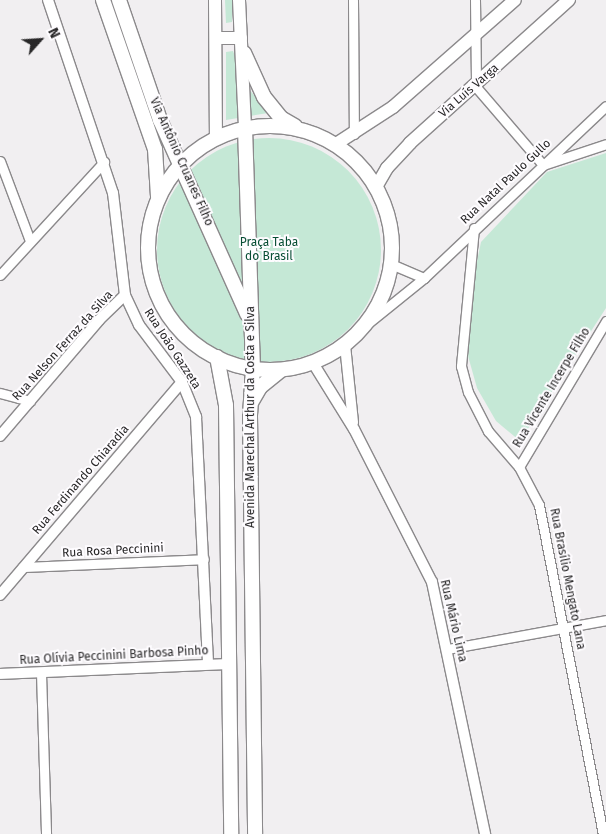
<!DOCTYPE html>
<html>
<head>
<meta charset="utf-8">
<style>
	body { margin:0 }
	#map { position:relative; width:606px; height:834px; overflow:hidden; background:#f1eff1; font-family:"Fira Sans",sans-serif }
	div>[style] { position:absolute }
	.green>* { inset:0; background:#c5e8d6 }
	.round { border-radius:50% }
	.roads { filter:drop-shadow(1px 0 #8b898b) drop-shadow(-1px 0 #8b898b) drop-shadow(0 1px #8b898b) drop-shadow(0 -1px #8b898b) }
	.minor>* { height:9px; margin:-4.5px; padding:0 4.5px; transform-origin:4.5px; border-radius:4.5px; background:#fff }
	.tertiary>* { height:10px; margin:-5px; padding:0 5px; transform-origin:5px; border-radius:5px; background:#fff }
	.secondary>* { height:12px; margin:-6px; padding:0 6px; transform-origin:6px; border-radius:6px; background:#fff }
	.primary>* { height:14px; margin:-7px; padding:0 7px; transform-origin:7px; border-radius:7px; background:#fff }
	.primary>.ring { margin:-7px; padding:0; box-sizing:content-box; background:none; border:14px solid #fff; border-radius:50% }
	span { translate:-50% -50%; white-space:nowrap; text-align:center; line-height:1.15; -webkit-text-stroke:4px #fefcff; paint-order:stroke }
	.street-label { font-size:12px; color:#282728 }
	.park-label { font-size:12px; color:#084e34 }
	.north { position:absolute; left:15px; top:15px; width:50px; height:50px; -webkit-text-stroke:4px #fefcff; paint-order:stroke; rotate:64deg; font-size:14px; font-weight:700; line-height:20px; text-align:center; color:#282728 }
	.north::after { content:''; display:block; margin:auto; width:18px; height:22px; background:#282728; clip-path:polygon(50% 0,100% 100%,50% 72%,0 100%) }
</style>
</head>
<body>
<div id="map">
	<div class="green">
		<div style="clip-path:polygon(225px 0,232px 0,232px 22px,226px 23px)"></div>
		<div style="clip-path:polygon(233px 51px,245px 84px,268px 113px,226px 120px,226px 52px)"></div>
		<div class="round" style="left:157px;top:138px;width:224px;height:224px"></div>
		<div style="clip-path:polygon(606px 153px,606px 308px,520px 441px,496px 421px,477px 388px,468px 356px,473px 281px,481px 242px,547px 172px)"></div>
	</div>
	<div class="roads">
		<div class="minor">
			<div style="left:353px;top:0;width:134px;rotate:89.6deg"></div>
			<div style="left:475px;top:0;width:87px;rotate:89.3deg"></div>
			<div style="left:476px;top:87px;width:103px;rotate:49.3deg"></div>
			<div style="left:543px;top:165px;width:66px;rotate:-18.4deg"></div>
			<div style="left:0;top:161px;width:85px;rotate:69.4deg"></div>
			<div style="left:474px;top:228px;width:139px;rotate:95.4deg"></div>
			<div style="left:461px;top:366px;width:27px;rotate:75deg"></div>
			<div style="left:468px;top:392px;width:44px;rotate:62.9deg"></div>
			<div style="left:488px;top:431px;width:48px;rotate:49.3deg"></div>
			<div style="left:519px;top:467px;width:43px;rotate:62.2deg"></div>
			<div style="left:539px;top:505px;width:335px;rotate:79deg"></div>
			<div style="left:391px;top:264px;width:36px;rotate:23deg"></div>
			<div style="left:0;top:275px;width:154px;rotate:-47.4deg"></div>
			<div style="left:362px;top:328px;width:80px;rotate:-38.9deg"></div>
			<div style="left:424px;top:278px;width:250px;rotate:-43.4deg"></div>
			<div style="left:0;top:393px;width:31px;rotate:15deg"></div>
			<div style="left:519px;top:467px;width:170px;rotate:-59.2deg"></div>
			<div style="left:23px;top:567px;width:181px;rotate:-2.5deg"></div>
			<div style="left:447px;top:649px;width:162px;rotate:-10.3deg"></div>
			<div style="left:41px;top:673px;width:161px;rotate:88.2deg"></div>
		</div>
		<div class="tertiary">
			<div style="left:48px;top:0;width:204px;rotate:71.4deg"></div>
			<div style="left:113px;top:193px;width:103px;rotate:83.3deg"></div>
			<div style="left:125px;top:295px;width:33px;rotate:65deg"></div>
			<div style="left:139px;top:325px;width:71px;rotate:53deg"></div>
			<div style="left:182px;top:382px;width:38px;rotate:68deg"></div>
			<div style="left:196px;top:417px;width:247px;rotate:87.2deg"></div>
			<div style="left:345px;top:345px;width:78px;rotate:84.1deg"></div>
			<div style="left:313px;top:363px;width:78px;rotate:58.2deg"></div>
			<div style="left:354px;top:429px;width:172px;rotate:63deg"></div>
			<div style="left:432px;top:582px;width:258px;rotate:78.1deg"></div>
			<div style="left:0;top:436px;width:153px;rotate:-49.5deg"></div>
			<div style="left:99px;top:320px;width:36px;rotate:-44deg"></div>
			<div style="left:0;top:595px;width:280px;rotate:-49.5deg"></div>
			<div style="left:0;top:674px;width:229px;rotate:-2.5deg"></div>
		</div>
		<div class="secondary">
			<div style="left:215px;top:0;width:138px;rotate:89.6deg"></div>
			<div style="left:239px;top:0;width:128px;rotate:87.3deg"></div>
			<div style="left:216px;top:38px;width:25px"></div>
			<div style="left:336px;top:144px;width:68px;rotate:-33deg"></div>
			<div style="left:393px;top:107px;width:162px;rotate:-41.3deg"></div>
			<div style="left:376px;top:187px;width:22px;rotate:-60deg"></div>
			<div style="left:387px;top:168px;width:34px;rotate:-47deg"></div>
			<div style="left:410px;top:143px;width:214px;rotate:-42deg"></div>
		</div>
		<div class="primary">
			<div style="left:103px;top:0;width:158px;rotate:70.8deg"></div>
			<div style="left:155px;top:149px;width:48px;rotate:86.4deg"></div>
			<div style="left:119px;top:0;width:127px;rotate:71.1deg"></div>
			<div style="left:160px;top:120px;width:213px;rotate:65.8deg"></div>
			<div style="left:244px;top:53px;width:48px;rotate:65.6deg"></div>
			<div style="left:264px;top:97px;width:27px;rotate:51deg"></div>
			<div style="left:281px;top:118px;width:16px;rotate:30deg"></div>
			<div class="ring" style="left:148px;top:126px;width:230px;height:230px"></div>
			<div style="left:245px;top:128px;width:241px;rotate:88.1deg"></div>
			<div style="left:253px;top:369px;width:47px;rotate:93.7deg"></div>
			<div style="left:250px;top:416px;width:418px;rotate:89.3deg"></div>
			<div style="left:217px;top:357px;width:49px;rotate:79.4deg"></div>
			<div style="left:226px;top:405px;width:429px;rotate:89.3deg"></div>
			<div style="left:252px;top:401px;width:16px;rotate:-60deg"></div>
			<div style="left:260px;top:387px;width:27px;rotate:-39deg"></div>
		</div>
	</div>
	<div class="street-label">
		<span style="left:469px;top:91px;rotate:-41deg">Via Luís Varga</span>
		<span style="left:181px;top:162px;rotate:66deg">Via Antônio Cruanes Filho</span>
		<span style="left:506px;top:182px;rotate:-43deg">Rua Natal Paulo Gullo</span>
		<span style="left:63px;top:346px;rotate:-48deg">Rua Nelson Ferraz da Silva</span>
		<span style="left:172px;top:349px;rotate:57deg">Rua João Gazzeta</span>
		<span style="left:552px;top:388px;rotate:-59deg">Rua Vicente Incerpe Filho</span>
		<span style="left:251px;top:417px;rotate:-90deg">Avenida Marechal Arthur da Costa e Silva</span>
		<span style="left:81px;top:480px;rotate:-49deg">Rua Ferdinando Chiaradia</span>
		<span style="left:113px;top:551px;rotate:-3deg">Rua Rosa Peccinini</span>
		<span style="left:567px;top:579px;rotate:79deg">Rua Brasílio Mengato Lana</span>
		<span style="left:453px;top:621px;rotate:77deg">Rua Mário Lima</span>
		<span style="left:114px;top:656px;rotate:-3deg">Rua Olívia Peccinini Barbosa Pinho</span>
	</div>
	<div class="park-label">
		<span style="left:269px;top:250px">Praça Taba<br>do Brasil</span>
	</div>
	<div class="north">N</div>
</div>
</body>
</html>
